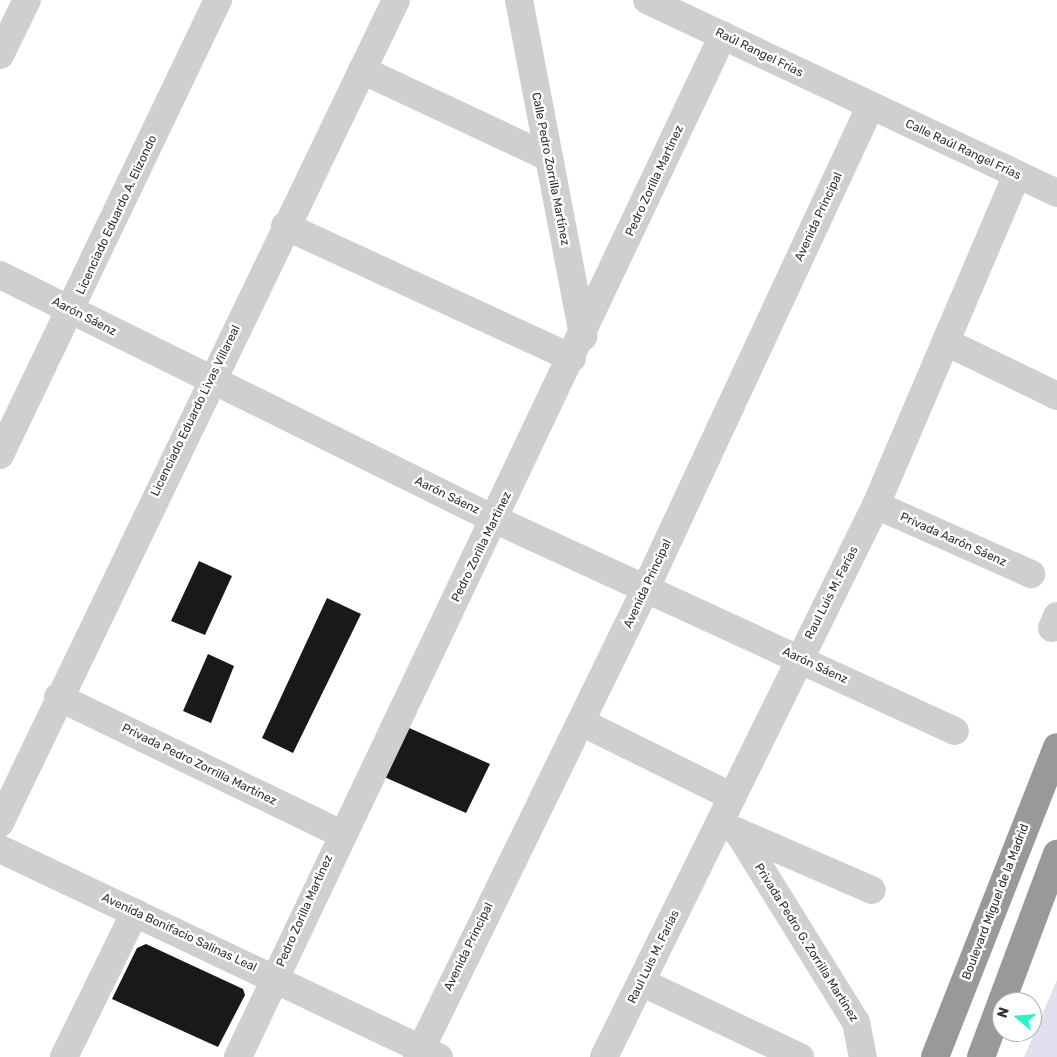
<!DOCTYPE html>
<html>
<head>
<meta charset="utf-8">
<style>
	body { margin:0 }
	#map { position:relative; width:1057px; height:1057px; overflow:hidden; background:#fff; font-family:Rubik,sans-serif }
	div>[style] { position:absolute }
	.green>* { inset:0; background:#e4dfef }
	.building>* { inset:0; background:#191919 }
	.minor>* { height:28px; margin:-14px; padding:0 14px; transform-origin:14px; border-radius:14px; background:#cfcfcf }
	.highway>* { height:28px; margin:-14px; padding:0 14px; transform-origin:14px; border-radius:14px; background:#999 }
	span { translate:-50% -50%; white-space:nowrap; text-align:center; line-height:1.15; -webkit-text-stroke:5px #fff; paint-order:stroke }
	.street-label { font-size:12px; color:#323232 }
	.north { position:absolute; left:992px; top:992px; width:50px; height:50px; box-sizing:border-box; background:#fff; border:1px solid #adadad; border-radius:50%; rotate:288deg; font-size:14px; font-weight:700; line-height:20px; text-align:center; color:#323232 }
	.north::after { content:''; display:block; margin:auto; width:18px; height:22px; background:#28f5c4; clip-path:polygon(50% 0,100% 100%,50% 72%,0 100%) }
</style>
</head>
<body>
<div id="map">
	<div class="green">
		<div style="clip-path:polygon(1057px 980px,1057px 1057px,1024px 1057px)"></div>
	</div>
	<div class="building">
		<div style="clip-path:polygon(199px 561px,232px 576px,205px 635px,171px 621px)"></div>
		<div style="clip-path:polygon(327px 598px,361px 614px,293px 753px,262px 738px)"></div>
		<div style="clip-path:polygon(208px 654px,234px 666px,211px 723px,183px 711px)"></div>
		<div style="clip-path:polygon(407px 727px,490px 764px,466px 813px,382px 776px)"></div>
		<div style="clip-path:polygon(146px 944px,243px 989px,245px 995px,218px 1047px,112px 999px,137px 948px)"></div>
	</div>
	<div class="minor">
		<div style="left:519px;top:0;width:343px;rotate:79.2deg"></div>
		<div style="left:647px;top:0;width:453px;rotate:25.2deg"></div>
		<div style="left:0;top:55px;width:61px;rotate:-63.9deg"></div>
		<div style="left:362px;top:70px;width:203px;rotate:25.1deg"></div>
		<div style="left:285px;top:226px;width:316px;rotate:24.7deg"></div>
		<div style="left:0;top:275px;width:553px;rotate:26.29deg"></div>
		<div style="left:496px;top:520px;width:505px;rotate:24.69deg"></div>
		<div style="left:948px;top:343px;width:121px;rotate:25.9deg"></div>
		<div style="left:0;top:455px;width:505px;rotate:-64.4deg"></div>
		<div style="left:876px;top:505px;width:170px;rotate:24deg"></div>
		<div style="left:1052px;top:628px;width:13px;rotate:-67deg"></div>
		<div style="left:58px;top:697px;width:314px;rotate:25.8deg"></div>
		<div style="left:581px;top:722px;width:169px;rotate:26.3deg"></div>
		<div style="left:0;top:823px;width:913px;rotate:-64.3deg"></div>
		<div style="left:736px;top:831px;width:148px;rotate:23.5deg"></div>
		<div style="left:738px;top:832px;width:224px;rotate:58.2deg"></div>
		<div style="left:856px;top:1022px;width:36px;rotate:79deg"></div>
		<div style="left:0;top:849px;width:486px;rotate:25.4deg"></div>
		<div style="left:641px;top:982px;width:176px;rotate:25.3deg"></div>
		<div style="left:64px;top:1057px;width:161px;rotate:-63.9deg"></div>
		<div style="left:238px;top:1057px;width:1131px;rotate:-64.61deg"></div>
		<div style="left:417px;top:1057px;width:520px;rotate:-63.98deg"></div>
		<div style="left:645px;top:590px;width:533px;rotate:-65.02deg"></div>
		<div style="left:604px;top:1057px;width:615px;rotate:-63.77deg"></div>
		<div style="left:876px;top:505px;width:358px;rotate:-66.9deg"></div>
	</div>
	<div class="highway">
		<div style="left:935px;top:1057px;width:333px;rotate:-68.5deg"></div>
		<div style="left:981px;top:1057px;width:217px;rotate:-69.5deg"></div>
	</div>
	<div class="street-label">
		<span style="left:759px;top:53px;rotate:26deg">Raúl Rangel Frías</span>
		<span style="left:963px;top:150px;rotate:25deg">Calle Raúl Rangel Frías</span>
		<span style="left:550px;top:169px;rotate:79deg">Calle Pedro Zorrilla Martínez</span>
		<span style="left:655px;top:181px;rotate:-65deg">Pedro Zorilla Martinez</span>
		<span style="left:117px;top:215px;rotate:-65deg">Licenciado Eduardo A. Elizondo</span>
		<span style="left:819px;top:217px;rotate:-65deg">Avenida Principal</span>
		<span style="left:84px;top:317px;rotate:27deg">Aarón Sáenz</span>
		<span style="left:196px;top:411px;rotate:-64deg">Licenciado Eduardo Livas Villareal</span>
		<span style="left:447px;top:496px;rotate:26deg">Aarón Sáenz</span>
		<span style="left:953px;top:540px;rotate:24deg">Privada Aarón Sáenz</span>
		<span style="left:482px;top:547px;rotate:-64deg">Pedro Zorilla Martinez</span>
		<span style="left:648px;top:584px;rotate:-65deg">Avenida Principal</span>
		<span style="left:832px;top:593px;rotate:-63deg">Raul Luis M. Farías</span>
		<span style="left:815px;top:666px;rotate:25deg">Aarón Sáenz</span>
		<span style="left:199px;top:765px;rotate:26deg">Privada Pedro Zorrilla Martínez</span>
		<span style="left:996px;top:902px;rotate:-69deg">Boulevard Miguel de la Madrid</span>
		<span style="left:305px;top:911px;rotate:-66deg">Pedro Zorilla Martinez</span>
		<span style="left:179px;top:933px;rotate:25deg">Avenida Bonifacio Salinas Leal</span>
		<span style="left:806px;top:943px;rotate:58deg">Privada Pedro G. Zorrilla Martínez</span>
		<span style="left:469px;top:947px;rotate:-64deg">Avenida Principal</span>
		<span style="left:654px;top:957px;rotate:-64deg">Raul Luis M. Farías</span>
	</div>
	<div class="north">N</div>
</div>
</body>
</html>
